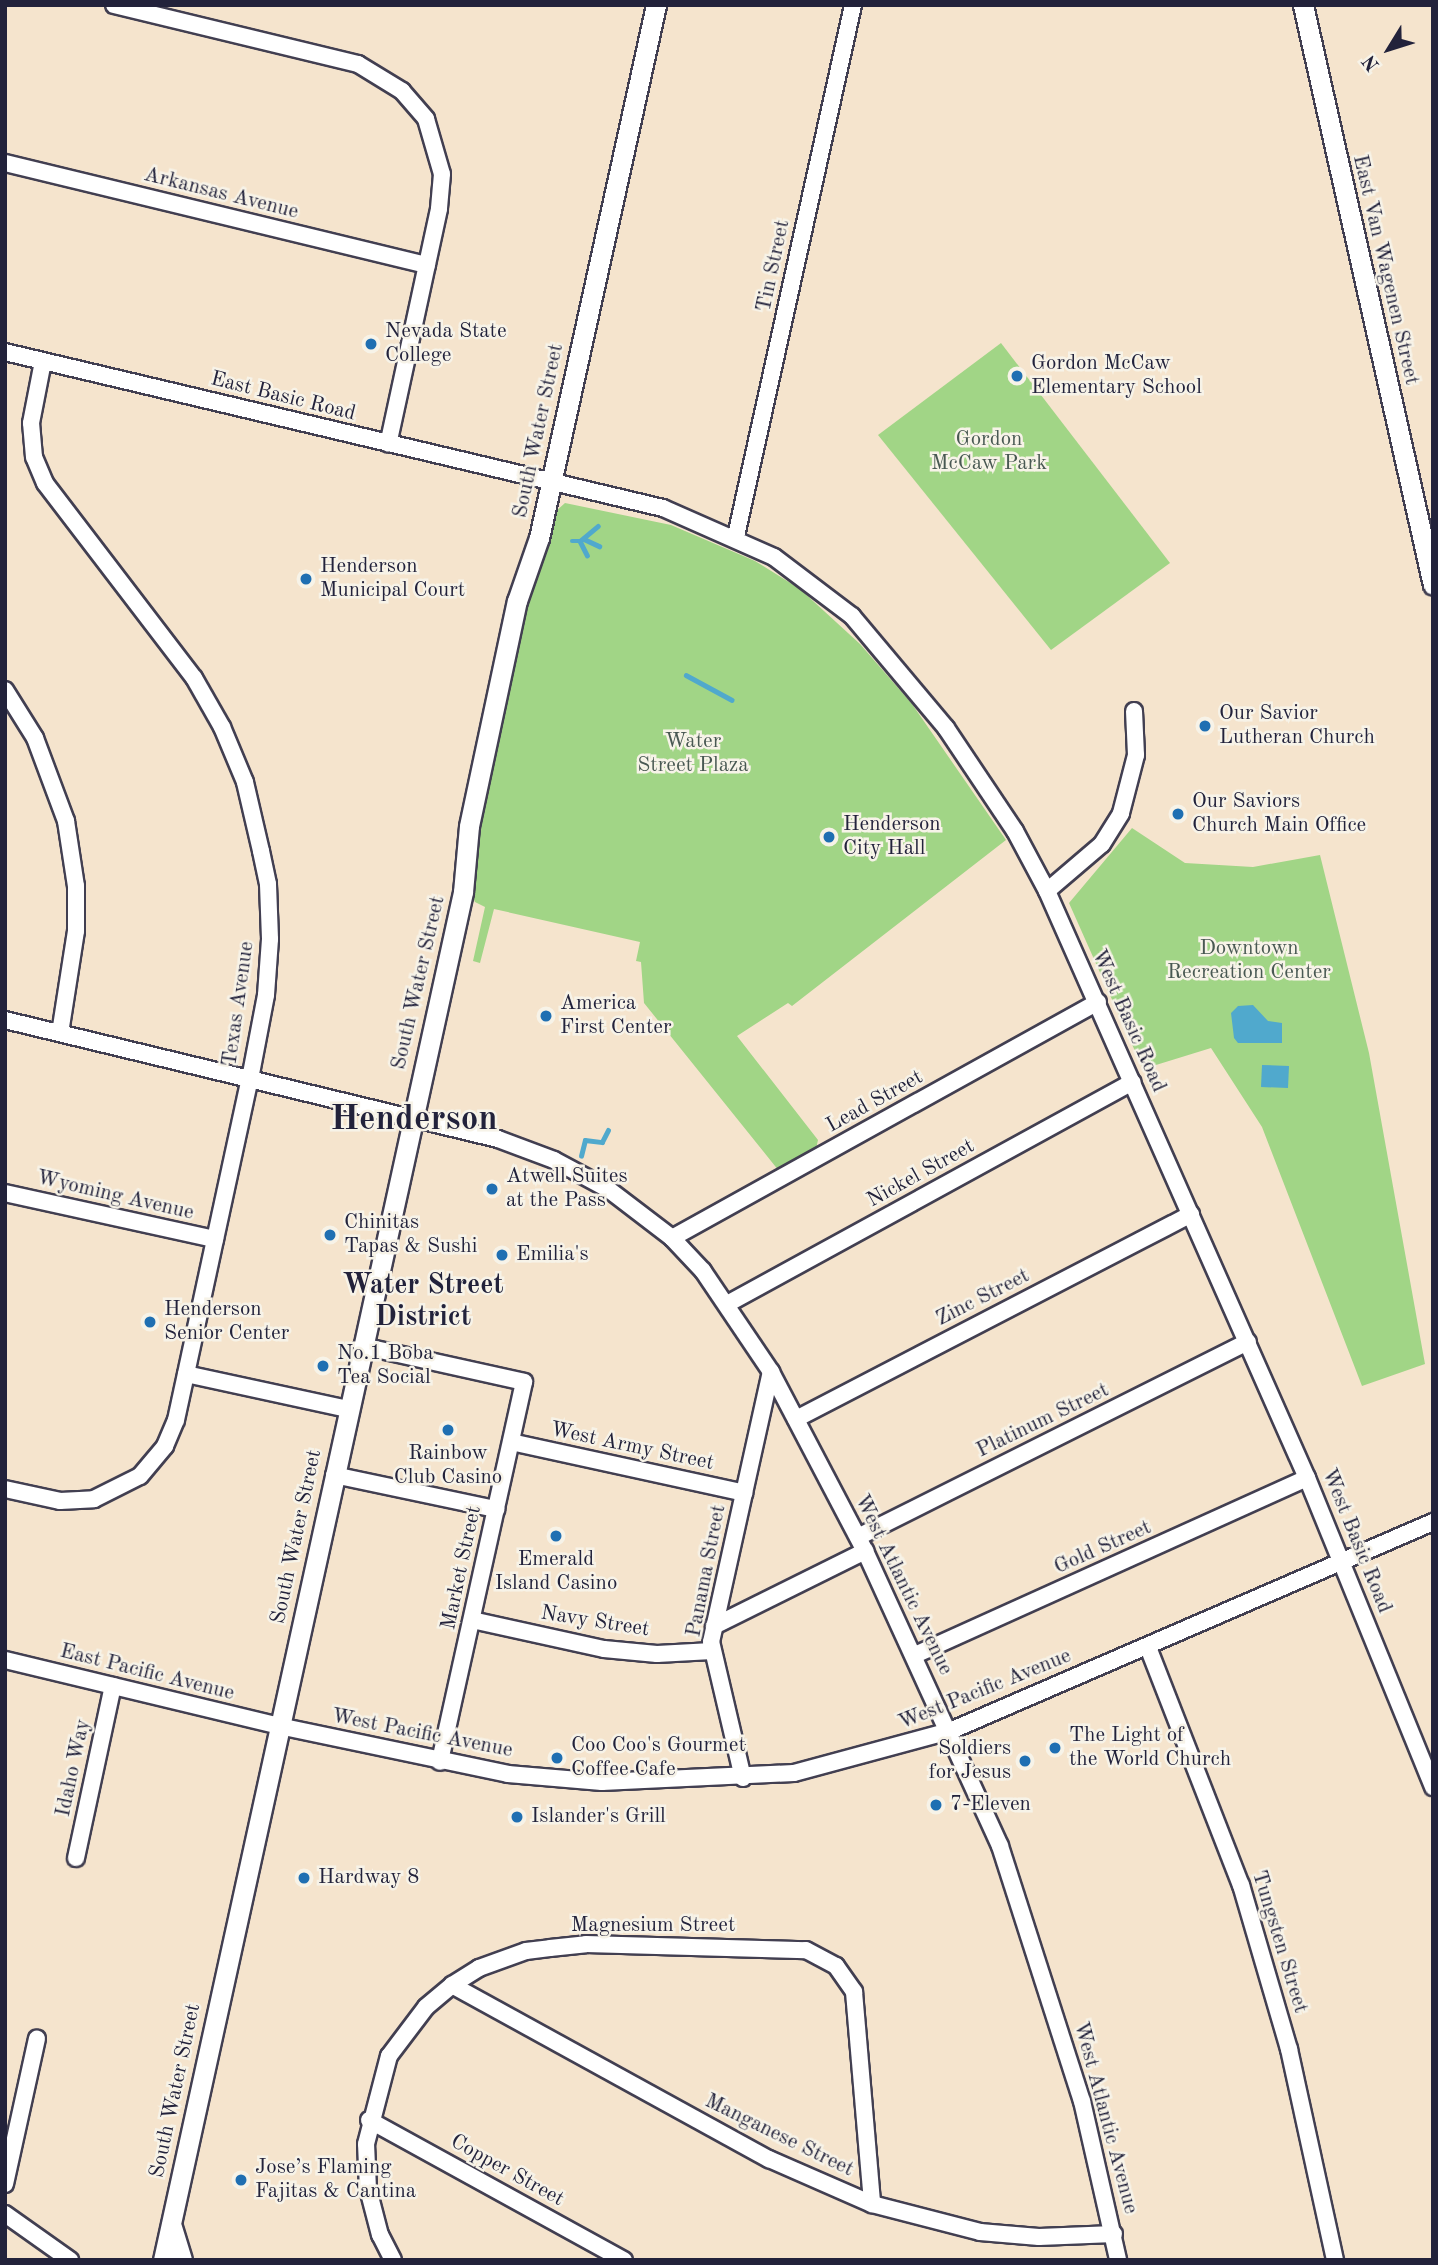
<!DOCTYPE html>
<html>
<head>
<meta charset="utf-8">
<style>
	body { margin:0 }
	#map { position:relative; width:1438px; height:2265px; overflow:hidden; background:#f5e4cd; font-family:"Old Standard TT",serif }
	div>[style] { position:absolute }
	.green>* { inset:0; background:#a1d586 }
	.water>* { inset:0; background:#50a9cd }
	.stream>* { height:4.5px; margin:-2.25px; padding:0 2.25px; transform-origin:2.25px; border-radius:2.25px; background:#50a9cd }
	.roads { filter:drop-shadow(2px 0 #423f51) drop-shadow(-2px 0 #423f51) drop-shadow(0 2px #423f51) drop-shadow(0 -2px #423f51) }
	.minor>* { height:16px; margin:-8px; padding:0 8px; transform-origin:8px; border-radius:8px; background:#fff }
	.major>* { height:19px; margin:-9.5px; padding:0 9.5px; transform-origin:9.5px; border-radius:9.5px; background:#fff }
	.dots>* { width:19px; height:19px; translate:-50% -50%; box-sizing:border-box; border:4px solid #f7f3e8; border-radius:50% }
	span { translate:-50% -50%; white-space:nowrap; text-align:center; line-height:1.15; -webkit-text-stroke:5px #f7f3e8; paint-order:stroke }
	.street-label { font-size:21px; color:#22223b }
	.poi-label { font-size:21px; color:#22223b }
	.left { translate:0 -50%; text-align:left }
	.right { translate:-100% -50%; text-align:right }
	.park-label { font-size:21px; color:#485852 }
	.district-label { font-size:28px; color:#22223b; font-weight:700 }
	.town-label { font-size:35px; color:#22223b; font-weight:700 }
	.frame { position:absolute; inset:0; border:7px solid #22223b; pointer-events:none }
	.north { position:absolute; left:1354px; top:14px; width:70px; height:70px; -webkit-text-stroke:5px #f7f3e8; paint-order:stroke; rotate:232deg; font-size:19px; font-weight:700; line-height:28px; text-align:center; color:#22223b }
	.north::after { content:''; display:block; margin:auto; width:24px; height:32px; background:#22223b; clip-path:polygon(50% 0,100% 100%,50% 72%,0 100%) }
</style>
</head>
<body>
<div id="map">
	<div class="green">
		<div style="clip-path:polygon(1001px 343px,1170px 563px,1051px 650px,878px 435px)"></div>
		<div style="clip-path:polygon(565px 503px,671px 525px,755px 561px,800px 589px,860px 644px,912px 704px,1006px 840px,792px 1006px,788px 1003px,737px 1036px,818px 1140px,816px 1149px,779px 1171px,644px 1003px,641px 962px,636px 961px,640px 942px,494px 909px,480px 963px,473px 961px,485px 907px,475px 902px,471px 893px,475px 833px,527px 593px,547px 546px,555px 512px)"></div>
		<div style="clip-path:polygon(1132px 828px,1185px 863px,1253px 867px,1320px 855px,1369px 1053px,1425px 1364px,1362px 1386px,1262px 1127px,1211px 1048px,1143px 1069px,1069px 903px)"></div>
	</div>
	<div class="water">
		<div style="clip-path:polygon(1253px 1005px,1268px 1021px,1282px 1023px,1282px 1043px,1238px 1043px,1234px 1038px,1231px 1013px,1238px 1006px)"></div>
		<div style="clip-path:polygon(1262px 1065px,1289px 1066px,1288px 1088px,1261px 1087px)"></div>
	</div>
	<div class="stream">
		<div style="left:584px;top:539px;width:17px;rotate:25deg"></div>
		<div style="left:572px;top:541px;width:8px"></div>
		<div style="left:580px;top:541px;width:23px;rotate:-40deg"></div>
		<div style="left:580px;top:541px;width:16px;rotate:63deg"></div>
		<div style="left:686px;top:675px;width:52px;rotate:28.5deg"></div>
		<div style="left:581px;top:1156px;width:16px;rotate:-76deg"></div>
		<div style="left:585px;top:1140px;width:17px;rotate:7deg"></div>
		<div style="left:602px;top:1142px;width:13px;rotate:-63deg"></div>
	</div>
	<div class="roads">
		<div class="minor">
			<div style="left:114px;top:5px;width:251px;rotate:13.6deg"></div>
			<div style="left:358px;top:64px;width:52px;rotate:31.5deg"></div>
			<div style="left:402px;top:91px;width:37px;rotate:49deg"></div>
			<div style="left:426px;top:119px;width:57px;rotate:73.8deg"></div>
			<div style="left:442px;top:174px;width:35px;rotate:95deg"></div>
			<div style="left:439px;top:209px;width:240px;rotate:102.2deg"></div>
			<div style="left:5px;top:163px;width:434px;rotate:13.6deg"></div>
			<div style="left:5px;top:352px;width:676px;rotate:13.34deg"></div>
			<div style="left:663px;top:508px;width:121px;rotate:23.8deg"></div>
			<div style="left:774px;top:557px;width:98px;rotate:37.1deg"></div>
			<div style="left:852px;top:616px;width:146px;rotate:50deg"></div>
			<div style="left:946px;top:728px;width:124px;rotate:56.2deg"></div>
			<div style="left:1015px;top:831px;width:68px;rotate:61.9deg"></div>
			<div style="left:1047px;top:891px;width:642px;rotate:66.11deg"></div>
			<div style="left:1307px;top:1478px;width:334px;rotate:67.8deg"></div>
			<div style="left:736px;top:536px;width:544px;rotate:-77.57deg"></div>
			<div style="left:5px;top:690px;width:57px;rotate:58deg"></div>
			<div style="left:35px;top:738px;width:89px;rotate:69.5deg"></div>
			<div style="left:66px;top:821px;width:66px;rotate:81.3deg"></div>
			<div style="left:76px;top:886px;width:45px;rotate:90deg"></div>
			<div style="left:76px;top:931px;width:103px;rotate:98.9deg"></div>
			<div style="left:1047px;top:891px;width:72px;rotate:-40.5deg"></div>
			<div style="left:1102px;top:844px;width:36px;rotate:-58deg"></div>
			<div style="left:1121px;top:813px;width:60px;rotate:-75.5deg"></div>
			<div style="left:1136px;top:755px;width:44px;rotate:-92.6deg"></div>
			<div style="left:5px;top:1020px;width:507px;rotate:13.57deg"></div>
			<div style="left:498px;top:1139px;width:60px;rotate:20.6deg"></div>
			<div style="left:554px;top:1160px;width:61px;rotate:28.2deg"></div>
			<div style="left:608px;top:1189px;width:81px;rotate:37.4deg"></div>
			<div style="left:672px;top:1238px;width:45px;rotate:46.8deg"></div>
			<div style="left:703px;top:1271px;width:122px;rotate:56deg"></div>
			<div style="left:771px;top:1372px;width:202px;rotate:62.3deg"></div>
			<div style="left:865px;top:1551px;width:324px;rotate:65.4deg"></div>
			<div style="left:1000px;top:1846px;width:268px;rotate:72.2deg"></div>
			<div style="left:1082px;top:2101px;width:163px;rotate:77.2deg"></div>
			<div style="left:5px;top:1193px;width:215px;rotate:12.4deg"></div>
			<div style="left:672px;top:1238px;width:487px;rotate:-29deg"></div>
			<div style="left:729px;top:1303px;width:460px;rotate:-28.7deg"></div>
			<div style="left:362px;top:1346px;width:166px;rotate:12.5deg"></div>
			<div style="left:524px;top:1382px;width:389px;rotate:102.5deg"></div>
			<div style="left:186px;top:1374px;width:166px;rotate:12.2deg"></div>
			<div style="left:796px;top:1419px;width:445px;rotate:-27.4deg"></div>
			<div style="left:511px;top:1442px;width:239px;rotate:12.3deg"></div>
			<div style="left:334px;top:1475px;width:166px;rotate:11.9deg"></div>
			<div style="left:5px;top:1489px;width:56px;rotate:12.3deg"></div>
			<div style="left:60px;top:1501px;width:34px;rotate:-3deg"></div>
			<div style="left:94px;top:1499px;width:51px;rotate:-26.6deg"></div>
			<div style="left:140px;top:1476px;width:39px;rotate:-50deg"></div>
			<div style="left:165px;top:1446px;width:28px;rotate:-67deg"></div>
			<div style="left:176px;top:1420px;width:349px;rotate:-77.8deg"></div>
			<div style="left:250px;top:1079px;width:86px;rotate:-79.2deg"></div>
			<div style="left:266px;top:995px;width:56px;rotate:-85.9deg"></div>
			<div style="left:270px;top:939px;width:55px;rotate:-92.1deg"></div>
			<div style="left:268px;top:884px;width:34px;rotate:-102deg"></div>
			<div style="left:261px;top:851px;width:71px;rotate:-103.1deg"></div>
			<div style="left:245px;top:782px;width:60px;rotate:-112.7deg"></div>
			<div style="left:222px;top:727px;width:56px;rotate:-119.7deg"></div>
			<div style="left:194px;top:678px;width:245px;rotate:-127.4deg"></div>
			<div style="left:45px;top:483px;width:28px;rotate:-113deg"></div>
			<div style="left:34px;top:457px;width:34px;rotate:-95deg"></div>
			<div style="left:31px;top:423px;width:63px;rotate:-79deg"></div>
			<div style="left:858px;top:1537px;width:436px;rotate:-26.6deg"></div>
			<div style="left:472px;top:1620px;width:135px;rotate:12.4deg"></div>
			<div style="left:604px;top:1649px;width:53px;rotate:5.4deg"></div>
			<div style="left:657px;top:1654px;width:55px;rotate:-3.1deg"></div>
			<div style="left:714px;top:1626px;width:169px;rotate:-26.4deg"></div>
			<div style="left:1148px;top:1647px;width:256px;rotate:68.7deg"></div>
			<div style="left:1241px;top:1885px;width:171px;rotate:73.7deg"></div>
			<div style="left:1289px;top:2049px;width:216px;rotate:77.7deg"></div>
			<div style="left:915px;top:1655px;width:430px;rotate:-24.3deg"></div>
			<div style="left:5px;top:1660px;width:282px;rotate:13.5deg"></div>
			<div style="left:279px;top:1726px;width:234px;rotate:11.8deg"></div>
			<div style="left:508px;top:1774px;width:94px;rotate:4.9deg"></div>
			<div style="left:602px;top:1782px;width:192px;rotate:-2.7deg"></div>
			<div style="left:794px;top:1773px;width:162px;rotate:-15.1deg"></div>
			<div style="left:950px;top:1731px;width:526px;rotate:-23.4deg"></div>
			<div style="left:743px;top:1778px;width:140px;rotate:-103.2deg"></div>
			<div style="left:711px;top:1642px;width:277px;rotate:-77.5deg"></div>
			<div style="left:76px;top:1858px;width:176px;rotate:-77.9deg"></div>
			<div style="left:452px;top:1985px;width:362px;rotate:28.8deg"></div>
			<div style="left:769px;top:2159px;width:112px;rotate:23.6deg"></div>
			<div style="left:872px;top:2204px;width:112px;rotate:14.5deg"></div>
			<div style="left:980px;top:2232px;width:59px;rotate:4.8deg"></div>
			<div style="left:1039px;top:2237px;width:75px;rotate:-2.3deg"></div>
			<div style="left:369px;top:2120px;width:291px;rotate:28.8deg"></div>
			<div style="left:5px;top:2184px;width:149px;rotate:-77.6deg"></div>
			<div style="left:5px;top:2214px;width:80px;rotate:35.3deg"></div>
			<div style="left:393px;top:2260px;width:28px;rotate:-117deg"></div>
			<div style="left:380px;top:2235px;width:48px;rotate:-104.6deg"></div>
			<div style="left:368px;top:2189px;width:45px;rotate:-92.5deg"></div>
			<div style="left:366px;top:2144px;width:91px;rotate:-75.4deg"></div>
			<div style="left:389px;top:2056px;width:61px;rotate:-52.9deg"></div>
			<div style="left:426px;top:2007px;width:34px;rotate:-40deg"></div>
			<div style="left:452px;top:1985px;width:32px;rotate:-32deg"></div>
			<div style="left:479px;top:1968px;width:50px;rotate:-19.9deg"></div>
			<div style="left:526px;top:1951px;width:24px;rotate:-7deg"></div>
			<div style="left:550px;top:1948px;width:36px;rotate:-6deg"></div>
			<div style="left:586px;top:1944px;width:220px;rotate:1.6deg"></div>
			<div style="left:806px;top:1950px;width:34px;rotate:28deg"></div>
			<div style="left:836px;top:1966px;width:32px;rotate:55deg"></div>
			<div style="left:854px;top:1992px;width:213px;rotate:85.1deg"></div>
		</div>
		<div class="major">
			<div style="left:1303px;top:5px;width:594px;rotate:77.37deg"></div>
			<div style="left:172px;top:2227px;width:34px;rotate:73deg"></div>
			<div style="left:163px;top:2260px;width:1401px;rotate:-77.63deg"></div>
			<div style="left:463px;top:892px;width:66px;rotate:-84.8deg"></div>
			<div style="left:469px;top:826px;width:230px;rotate:-78deg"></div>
			<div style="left:517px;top:601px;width:67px;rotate:-70.8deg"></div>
			<div style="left:539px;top:538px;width:546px;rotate:-77.62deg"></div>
		</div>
	</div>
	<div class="dots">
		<div style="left:371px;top:344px;background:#1f6fb2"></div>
		<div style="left:1017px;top:376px;background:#1f6fb2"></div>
		<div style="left:306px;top:579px;background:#1f6fb2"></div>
		<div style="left:1205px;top:726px;background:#1f6fb2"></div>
		<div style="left:1178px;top:814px;background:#1f6fb2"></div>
		<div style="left:829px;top:837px;background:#1f6fb2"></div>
		<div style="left:546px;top:1016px;background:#1f6fb2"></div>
		<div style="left:492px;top:1189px;background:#1f6fb2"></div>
		<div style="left:330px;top:1235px;background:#1f6fb2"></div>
		<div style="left:502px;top:1255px;background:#1f6fb2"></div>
		<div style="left:150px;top:1322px;background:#1f6fb2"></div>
		<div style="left:323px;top:1366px;background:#1f6fb2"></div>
		<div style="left:448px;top:1430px;background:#1f6fb2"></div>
		<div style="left:556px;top:1536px;background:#1f6fb2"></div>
		<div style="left:1055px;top:1748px;background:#1f6fb2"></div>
		<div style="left:557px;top:1758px;background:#1f6fb2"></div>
		<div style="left:1025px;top:1761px;background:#1f6fb2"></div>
		<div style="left:936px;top:1805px;background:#1f6fb2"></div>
		<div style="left:517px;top:1817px;background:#1f6fb2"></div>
		<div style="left:304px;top:1878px;background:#1f6fb2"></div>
		<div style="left:241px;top:2180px;background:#1f6fb2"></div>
	</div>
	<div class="street-label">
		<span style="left:221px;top:194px;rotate:14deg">Arkansas Avenue</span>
		<span style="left:774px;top:266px;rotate:-78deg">Tin Street</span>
		<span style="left:1385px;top:270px;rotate:77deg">East Van Wagenen Street</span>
		<span style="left:283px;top:397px;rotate:14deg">East Basic Road</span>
		<span style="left:539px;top:431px;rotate:-78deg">South Water Street</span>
		<span style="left:419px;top:983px;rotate:-77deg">South Water Street</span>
		<span style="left:239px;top:1004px;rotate:-82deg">Texas Avenue</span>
		<span style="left:1128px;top:1021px;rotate:66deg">West Basic Road</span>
		<span style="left:875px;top:1102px;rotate:-29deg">Lead Street</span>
		<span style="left:921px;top:1174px;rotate:-29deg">Nickel Street</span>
		<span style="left:115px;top:1196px;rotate:13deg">Wyoming Avenue</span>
		<span style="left:983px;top:1298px;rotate:-27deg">Zinc Street</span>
		<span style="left:1043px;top:1421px;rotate:-26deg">Platinum Street</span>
		<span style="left:632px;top:1447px;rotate:12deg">West Army Street</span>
		<span style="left:297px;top:1537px;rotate:-78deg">South Water Street</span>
		<span style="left:1356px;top:1541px;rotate:68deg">West Basic Road</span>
		<span style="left:1103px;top:1548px;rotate:-24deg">Gold Street</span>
		<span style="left:462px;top:1568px;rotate:-78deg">Market Street</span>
		<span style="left:707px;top:1571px;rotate:-79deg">Panama Street</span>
		<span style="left:903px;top:1585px;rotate:64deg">West Atlantic Avenue</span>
		<span style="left:595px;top:1622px;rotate:9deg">Navy Street</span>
		<span style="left:147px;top:1673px;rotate:14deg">East Pacific Avenue</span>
		<span style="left:985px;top:1690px;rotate:-22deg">West Pacific Avenue</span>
		<span style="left:422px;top:1734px;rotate:11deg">West Pacific Avenue</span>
		<span style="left:74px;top:1768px;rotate:-78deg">Idaho Way</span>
		<span style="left:653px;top:1926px">Magnesium Street</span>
		<span style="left:1279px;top:1942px;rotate:73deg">Tungsten Street</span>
		<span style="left:176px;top:2091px;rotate:-78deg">South Water Street</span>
		<span style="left:1105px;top:2118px;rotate:75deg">West Atlantic Avenue</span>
		<span style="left:779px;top:2136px;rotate:26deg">Manganese Street</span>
		<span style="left:507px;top:2171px;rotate:29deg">Copper Street</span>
	</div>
	<div class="poi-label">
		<span class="left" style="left:385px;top:344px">Nevada State<br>College</span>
		<span class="left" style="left:1031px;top:376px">Gordon McCaw<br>Elementary School</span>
		<span class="left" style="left:320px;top:579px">Henderson<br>Municipal Court</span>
		<span class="left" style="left:1219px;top:726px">Our Savior<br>Lutheran Church</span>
		<span class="left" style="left:1192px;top:814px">Our Saviors<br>Church Main Office</span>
		<span class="left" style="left:843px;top:837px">Henderson<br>City Hall</span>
		<span class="left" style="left:560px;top:1016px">America<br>First Center</span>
		<span class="left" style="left:506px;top:1189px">Atwell Suites<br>at the Pass</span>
		<span class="left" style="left:344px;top:1235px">Chinitas<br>Tapas &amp; Sushi</span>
		<span class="left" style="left:516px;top:1255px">Emilia's</span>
		<span class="left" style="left:164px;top:1322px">Henderson<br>Senior Center</span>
		<span class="left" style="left:337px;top:1366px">No.1 Boba<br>Tea Social</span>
		<span style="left:448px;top:1466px">Rainbow<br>Club Casino</span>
		<span style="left:556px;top:1572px">Emerald<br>Island Casino</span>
		<span class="left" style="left:1069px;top:1748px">The Light of<br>the World Church</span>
		<span class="left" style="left:571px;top:1758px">Coo Coo's Gourmet<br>Coffee Cafe</span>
		<span class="right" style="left:1011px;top:1761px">Soldiers<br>for Jesus</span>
		<span class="left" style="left:950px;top:1805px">7-Eleven</span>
		<span class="left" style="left:531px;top:1817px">Islander's Grill</span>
		<span class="left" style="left:318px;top:1878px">Hardway 8</span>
		<span class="left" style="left:255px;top:2180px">Jose’s Flaming<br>Fajitas &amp; Cantina</span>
	</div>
	<div class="park-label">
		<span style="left:989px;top:452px">Gordon<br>McCaw Park</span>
		<span style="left:693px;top:754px">Water<br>Street Plaza</span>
		<span style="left:1249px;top:961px">Downtown<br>Recreation Center</span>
	</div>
	<div class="district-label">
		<span style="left:423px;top:1302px">Water Street<br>District</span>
	</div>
	<div class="town-label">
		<span style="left:414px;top:1120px">Henderson</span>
	</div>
	<div class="frame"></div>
	<div class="north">N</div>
</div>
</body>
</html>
